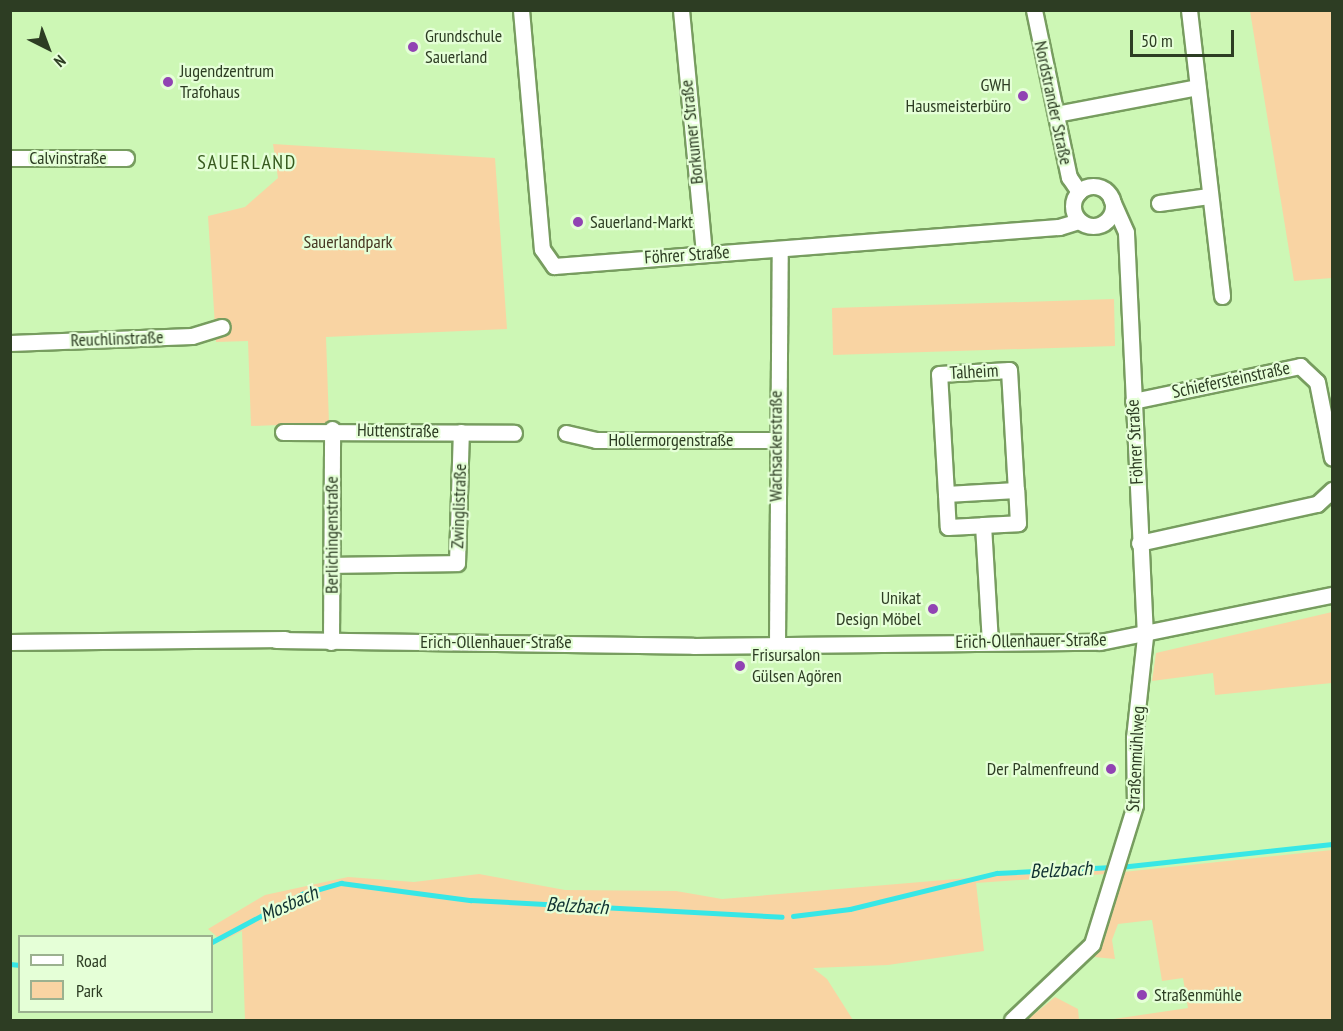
<!DOCTYPE html>
<html>
<head>
<meta charset="utf-8">
<style>
	body { margin:0 }
	#map { position:relative; width:1343px; height:1031px; overflow:hidden; background:#cdf7b5; font-family:"PT Sans Narrow",sans-serif }
	div>[style] { position:absolute }
	.green>* { inset:0; background:#f9d4a3 }
	.stream>* { height:4.5px; margin:-2.25px; padding:0 2.25px; transform-origin:2.25px; border-radius:2.25px; background:#37e7e6 }
	.roads { filter:drop-shadow(2px 0 #779d5f) drop-shadow(-2px 0 #779d5f) drop-shadow(0 2px #779d5f) drop-shadow(0 -2px #779d5f) }
	.minor>* { height:15px; margin:-7.5px; padding:0 7.5px; transform-origin:7.5px; border-radius:7.5px; background:#fff }
	.minor>.ring { margin:-7.5px; padding:0; box-sizing:content-box; background:none; border:15px solid #fff; border-radius:50% }
	.dots>* { width:16px; height:16px; translate:-50% -50%; box-sizing:border-box; border:3px solid #e5ffd7; border-radius:50% }
	span { translate:-50% -50%; white-space:nowrap; text-align:center; line-height:1.15; -webkit-text-stroke:4.5px #e5ffd7; paint-order:stroke }
	.poi-label { font-size:18px; color:#2d3d23 }
	.left { translate:0 -50%; text-align:left }
	.right { translate:-100% -50%; text-align:right }
	.street-label { font-size:18px; color:#2d3d23 }
	.park-label { font-size:18px; color:#463722 }
	.neighbourhood-label { font-size:20px; color:#375a1e; letter-spacing:1.5px }
	.water-label { font-size:20px; color:#0f3131; font-style:italic }
	.frame { position:absolute; inset:0; border:12px solid #2d3d23; pointer-events:none }
	.legend { position:absolute; left:18px; top:935px; width:195px; height:78px; box-sizing:border-box; background:#e5ffd7; border:2px solid #9bb18f; margin:0; padding:8px 10px; list-style:none; font-size:18px; color:#2d3d23 }
	.legend li { display:flex; align-items:center; gap:12px; height:30px }
	.legend b { width:30px; border:2px solid #9bb18f }
	.north { position:absolute; left:18px; top:18px; width:60px; height:60px; -webkit-text-stroke:4px #e5ffd7; paint-order:stroke; rotate:138deg; font-size:16px; font-weight:700; line-height:24px; text-align:center; color:#2d3d23 }
	.north::after { content:''; display:block; margin:auto; width:21px; height:27px; background:#2d3d23; clip-path:polygon(50% 0,100% 100%,50% 72%,0 100%) }
	.scale { position:absolute; left:1130px; top:30px; width:104px; height:27px; box-sizing:border-box; border:3px solid #2d3d23; border-top:0; padding-left:8px; font-size:18px; line-height:21px; white-space:nowrap; color:#2d3d23; -webkit-text-stroke:4px #e5ffd7; paint-order:stroke }
</style>
</head>
<body>
<div id="map">
	<div class="green">
		<div style="clip-path:polygon(1250px 11px,1332px 11px,1332px 278px,1294px 281px)"></div>
		<div style="clip-path:polygon(273px 144px,495px 158px,507px 329px,326px 337px,329px 423px,251px 426px,248px 341px,216px 342px,208px 216px,245px 207px,278px 178px)"></div>
		<div style="clip-path:polygon(1114px 299px,1115px 346px,833px 355px,832px 308px)"></div>
		<div style="clip-path:polygon(1332px 612px,1332px 683px,1215px 695px,1213px 673px,1152px 681px,1156px 653px)"></div>
		<div style="clip-path:polygon(1332px 850px,1332px 1020px,1107px 1020px,1188px 1008px,1183px 978px,1162px 981px,1152px 920px,1118px 924px,1112px 940px,1115px 959px,1094px 957px,1123px 872px)"></div>
		<div style="clip-path:polygon(1109px 866px,1106px 874px,976px 883px,984px 951px,888px 965px,813px 968px,827px 979px,853px 1020px,245px 1020px,242px 931px,222px 941px,208px 929px,265px 895px,348px 877px,414px 882px,479px 874px,565px 890px,676px 891px,722px 899px)"></div>
		<div style="clip-path:polygon(1055px 997px,1078px 1009px,1079px 1020px,1027px 1020px)"></div>
	</div>
	<div class="stream">
		<div style="left:1120px;top:867px;width:213px;rotate:-6.2deg"></div>
		<div style="left:793px;top:916px;width:57px;rotate:-7deg"></div>
		<div style="left:850px;top:909px;width:151px;rotate:-13.8deg"></div>
		<div style="left:997px;top:873px;width:115px;rotate:-3deg"></div>
		<div style="left:212px;top:942px;width:102px;rotate:-28.1deg"></div>
		<div style="left:302px;top:894px;width:41px;rotate:-15.8deg"></div>
		<div style="left:341px;top:883px;width:131px;rotate:7.5deg"></div>
		<div style="left:471px;top:900px;width:311px;rotate:3.1deg"></div>
		<div style="left:10px;top:964px;width:10px;rotate:6deg"></div>
	</div>
	<div class="roads">
		<div class="minor">
			<div style="left:521px;top:10px;width:240px;rotate:85deg"></div>
			<div style="left:542px;top:249px;width:21px;rotate:55deg"></div>
			<div style="left:554px;top:266px;width:507px;rotate:-4.42deg"></div>
			<div style="left:1059px;top:227px;width:21px;rotate:-17deg"></div>
			<div style="left:681px;top:10px;width:244px;rotate:84.6deg"></div>
			<div style="left:1034px;top:10px;width:171px;rotate:78.2deg"></div>
			<div style="left:1069px;top:177px;width:18px;rotate:56deg"></div>
			<div style="left:1189px;top:10px;width:288px;rotate:83.4deg"></div>
			<div style="left:1056px;top:114px;width:144px;rotate:-10.8deg"></div>
			<div style="left:10px;top:158px;width:116px"></div>
			<div class="ring" style="left:1073px;top:186px;width:25px;height:25px"></div>
			<div style="left:1159px;top:203px;width:50px;rotate:-8deg"></div>
			<div style="left:10px;top:343px;width:182px;rotate:-2.2deg"></div>
			<div style="left:192px;top:336px;width:31px;rotate:-17deg"></div>
			<div style="left:1133px;top:401px;width:171px;rotate:-11.8deg"></div>
			<div style="left:1300px;top:366px;width:23px;rotate:43deg"></div>
			<div style="left:1317px;top:382px;width:77px;rotate:78.8deg"></div>
			<div style="left:283px;top:432px;width:231px;rotate:0.2deg"></div>
			<div style="left:566px;top:433px;width:31px;rotate:13deg"></div>
			<div style="left:596px;top:440px;width:180px"></div>
			<div style="left:946px;top:494px;width:120px;rotate:-93.3deg"></div>
			<div style="left:939px;top:374px;width:70px;rotate:-3.3deg"></div>
			<div style="left:1009px;top:370px;width:120px;rotate:86.7deg"></div>
			<div style="left:983px;top:525px;width:35px;rotate:-3deg"></div>
			<div style="left:1018px;top:523px;width:33px;rotate:-93deg"></div>
			<div style="left:1016px;top:490px;width:70px;rotate:176.7deg"></div>
			<div style="left:946px;top:494px;width:33px;rotate:87deg"></div>
			<div style="left:948px;top:527px;width:35px;rotate:-3deg"></div>
			<div style="left:983px;top:525px;width:117px;rotate:86.6deg"></div>
			<div style="left:1139px;top:543px;width:182px;rotate:-12.4deg"></div>
			<div style="left:1317px;top:504px;width:21px;rotate:-43deg"></div>
			<div style="left:332px;top:565px;width:125px;rotate:-0.9deg"></div>
			<div style="left:457px;top:563px;width:131px;rotate:-88.3deg"></div>
			<div style="left:276px;top:640px;width:417px;rotate:0.8deg"></div>
			<div style="left:693px;top:646px;width:407px;rotate:-0.6deg"></div>
			<div style="left:1100px;top:642px;width:237px;rotate:-11.5deg"></div>
			<div style="left:10px;top:642px;width:275px;rotate:-0.6deg"></div>
			<div style="left:331px;top:642px;width:213px;rotate:-89.7deg"></div>
			<div style="left:777px;top:643px;width:394px;rotate:-89.6deg"></div>
			<div style="left:1012px;top:1020px;width:110px;rotate:-43.5deg"></div>
			<div style="left:1092px;top:944px;width:145px;rotate:-72.8deg"></div>
			<div style="left:1135px;top:805px;width:67px;rotate:-90.9deg"></div>
			<div style="left:1134px;top:738px;width:103px;rotate:-83.8deg"></div>
			<div style="left:1145px;top:636px;width:404px;rotate:-92.7deg"></div>
			<div style="left:1126px;top:232px;width:37px;rotate:-114deg"></div>
		</div>
	</div>
	<div class="dots">
		<div style="left:413px;top:47px;background:#9143b3"></div>
		<div style="left:168px;top:82px;background:#9143b3"></div>
		<div style="left:1023px;top:96px;background:#9143b3"></div>
		<div style="left:578px;top:222px;background:#9143b3"></div>
		<div style="left:933px;top:609px;background:#9143b3"></div>
		<div style="left:740px;top:666px;background:#9143b3"></div>
		<div style="left:1111px;top:769px;background:#9143b3"></div>
		<div style="left:1142px;top:995px;background:#9143b3"></div>
	</div>
	<div class="poi-label">
		<span class="left" style="left:425px;top:47px">Grundschule<br>Sauerland</span>
		<span class="left" style="left:180px;top:82px">Jugendzentrum<br>Trafohaus</span>
		<span class="right" style="left:1011px;top:96px">GWH<br>Hausmeisterbüro</span>
		<span class="left" style="left:590px;top:222px">Sauerland-Markt</span>
		<span class="right" style="left:921px;top:609px">Unikat<br>Design Möbel</span>
		<span class="left" style="left:752px;top:666px">Frisursalon<br>Gülsen Agören</span>
		<span class="right" style="left:1099px;top:769px">Der Palmenfreund</span>
		<span class="left" style="left:1154px;top:995px">Straßenmühle</span>
	</div>
	<div class="street-label">
		<span style="left:1053px;top:103px;rotate:78deg">Nordstrander Straße</span>
		<span style="left:692px;top:132px;rotate:-96deg">Borkumer Straße</span>
		<span style="left:68px;top:158px">Calvinstraße</span>
		<span style="left:687px;top:255px;rotate:-4deg">Föhrer Straße</span>
		<span style="left:117px;top:339px;rotate:-2deg">Reuchlinstraße</span>
		<span style="left:974px;top:372px;rotate:-3deg">Talheim</span>
		<span style="left:1231px;top:380px;rotate:-12deg">Schiefersteinstraße</span>
		<span style="left:398px;top:431px;rotate:1deg">Huttenstraße</span>
		<span style="left:671px;top:440px">Hollermorgenstraße</span>
		<span style="left:1135px;top:442px;rotate:-93deg">Föhrer Straße</span>
		<span style="left:776px;top:446px;rotate:-90deg">Wachsackerstraße</span>
		<span style="left:459px;top:506px;rotate:-88deg">Zwinglistraße</span>
		<span style="left:332px;top:535px;rotate:-90deg">Berlichingenstraße</span>
		<span style="left:1031px;top:641px;rotate:-1deg">Erich-Ollenhauer-Straße</span>
		<span style="left:496px;top:642px">Erich-Ollenhauer-Straße</span>
		<span style="left:1136px;top:759px;rotate:-87deg">Straßenmühlweg</span>
	</div>
	<div class="park-label">
		<span style="left:348px;top:242px">Sauerlandpark</span>
	</div>
	<div class="neighbourhood-label">
		<span style="left:247px;top:162px">SAUERLAND</span>
	</div>
	<div class="water-label">
		<span style="left:1061px;top:870px;rotate:-3deg">Belzbach</span>
		<span style="left:289px;top:904px;rotate:-24deg">Mosbach</span>
		<span style="left:577px;top:906px;rotate:3deg">Belzbach</span>
	</div>
	<div class="frame"></div>
	<ul class="legend">
	<li><b style="height:8px;background:#fff"></b>Road</li>
	<li><b style="height:16px;background:#f9d4a3"></b>Park</li>
	</ul>
	<div class="north">N</div>
	<div class="scale">50 m</div>
</div>
</body>
</html>
